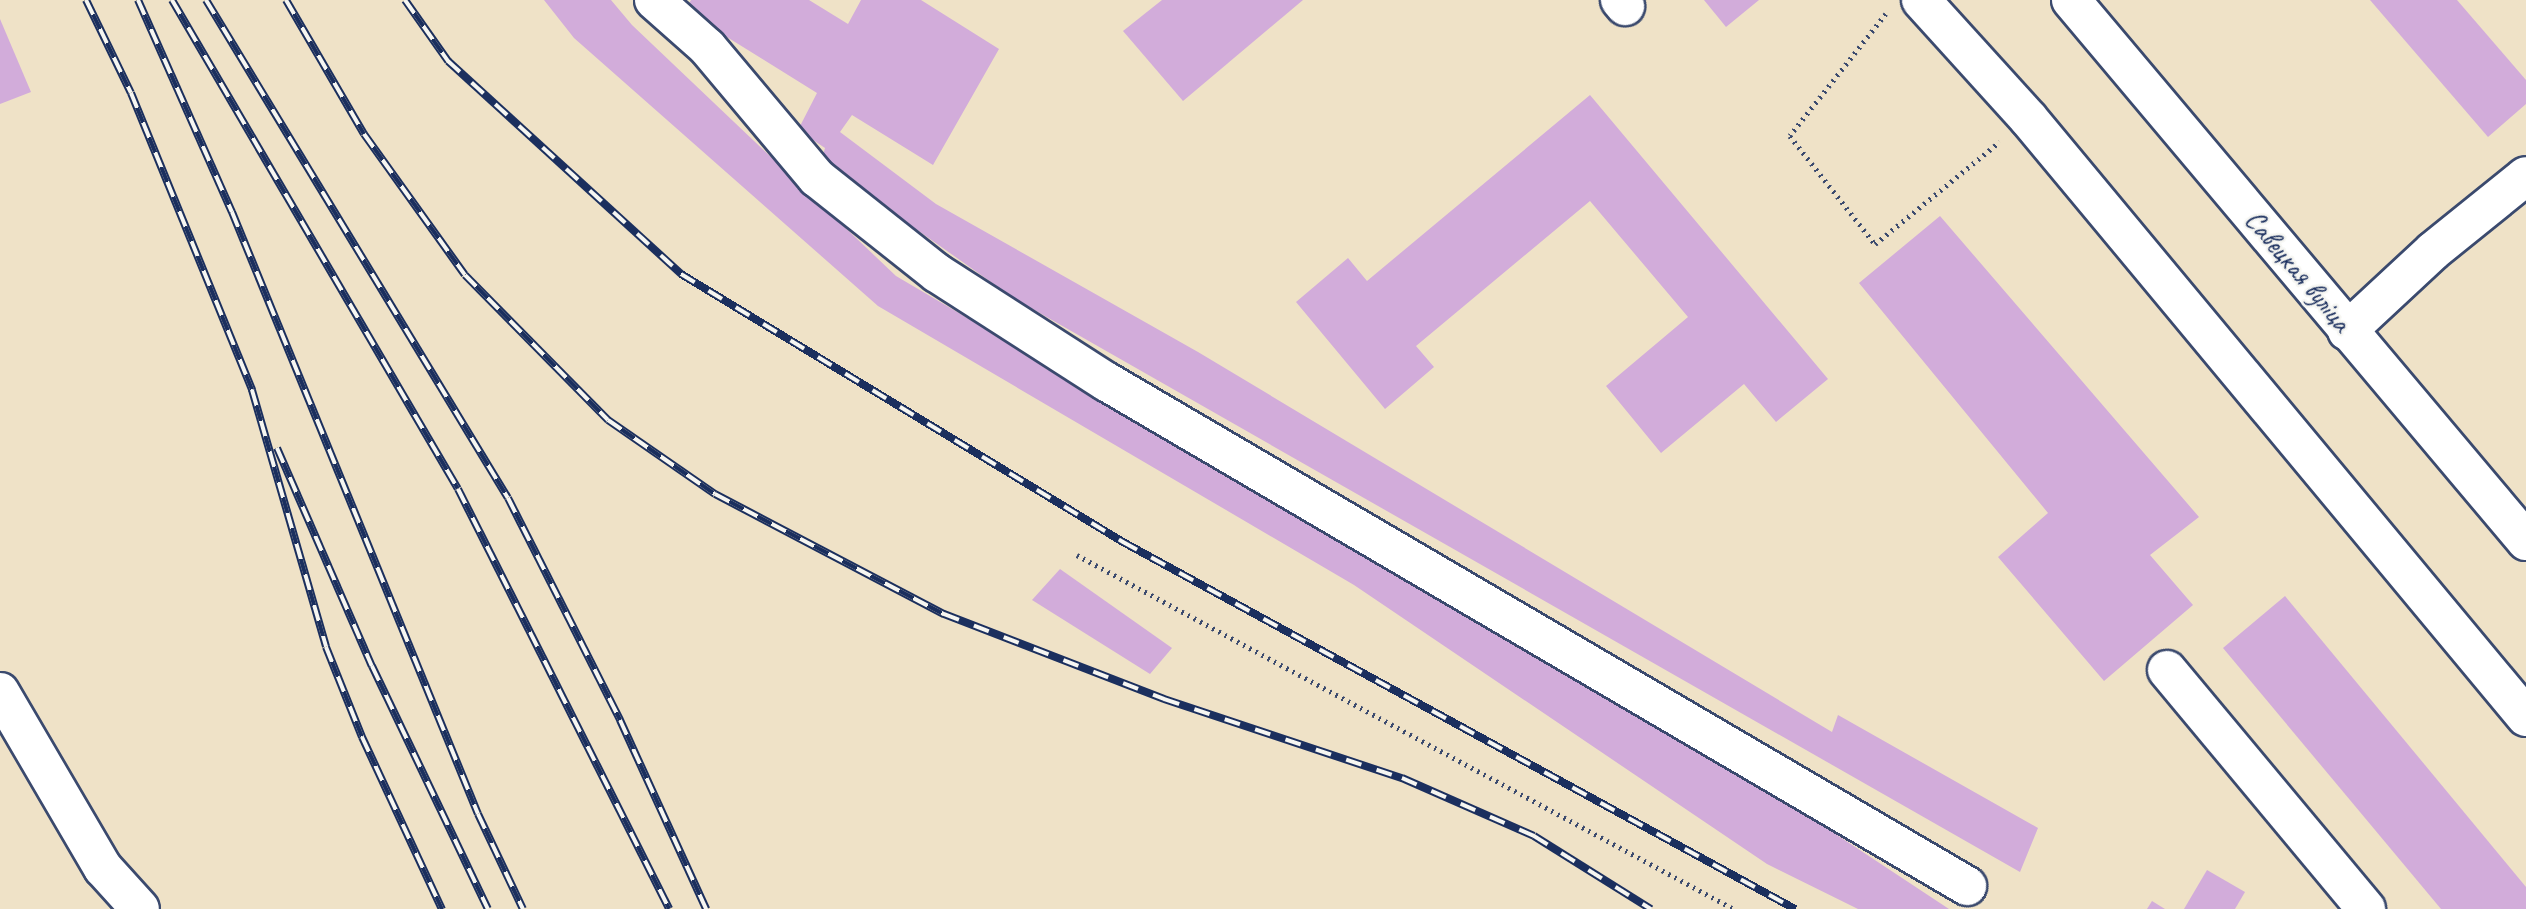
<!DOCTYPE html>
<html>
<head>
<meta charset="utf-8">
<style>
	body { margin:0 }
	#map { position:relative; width:2526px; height:909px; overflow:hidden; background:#efe2c7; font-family:Caveat,sans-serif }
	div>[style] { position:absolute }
	.building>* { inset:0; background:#d2acda }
	.path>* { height:4.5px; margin-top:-2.25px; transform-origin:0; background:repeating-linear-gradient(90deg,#3b4a6e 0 2px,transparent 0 7px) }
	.roads { filter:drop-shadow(2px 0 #3b4a6e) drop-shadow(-2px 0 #3b4a6e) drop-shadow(0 2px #3b4a6e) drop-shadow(0 -2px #3b4a6e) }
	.minor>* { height:38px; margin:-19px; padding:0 19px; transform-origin:19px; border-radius:19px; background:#fff }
	.major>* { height:38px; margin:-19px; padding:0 19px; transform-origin:19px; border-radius:19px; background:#fff }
	.rail>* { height:8px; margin-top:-4px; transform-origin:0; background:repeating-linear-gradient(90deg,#f6f6f2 0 16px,#1b2f5e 0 32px); box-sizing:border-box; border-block:2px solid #1b2f5e }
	span { translate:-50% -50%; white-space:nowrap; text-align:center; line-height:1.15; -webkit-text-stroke:5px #f6f6f2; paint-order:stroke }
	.street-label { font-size:28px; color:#1b2f5e }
</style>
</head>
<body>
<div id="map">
	<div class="building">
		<div style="clip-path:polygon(544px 0,611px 0,632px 25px,896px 276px,1763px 786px,1949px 909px,1858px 909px,1767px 864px,1354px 585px,878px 306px,574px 38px)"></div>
		<div style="clip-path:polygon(691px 0,809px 0,848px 24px,861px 0,921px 0,999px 49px,933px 165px,852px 115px,840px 132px,936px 204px,1198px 352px,1832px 732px,1838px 715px,2038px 828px,2020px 872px,1015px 299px,821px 162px,825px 148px,798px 130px,817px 93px,685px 11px)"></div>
		<div style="clip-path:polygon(1162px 0,1303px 0,1183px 101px,1123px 31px)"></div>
		<div style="clip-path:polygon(1704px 0,1759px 0,1726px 27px)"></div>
		<div style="clip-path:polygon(2370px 0,2457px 0,2526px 80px,2526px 104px,2488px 137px)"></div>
		<div style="clip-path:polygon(0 19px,31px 92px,0 104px)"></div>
		<div style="clip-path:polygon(1590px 95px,1828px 379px,1776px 422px,1744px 384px,1661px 453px,1606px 386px,1688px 317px,1590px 201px,1416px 346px,1434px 367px,1385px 409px,1296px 302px,1348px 258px,1367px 281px)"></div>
		<div style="clip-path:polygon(1940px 216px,2199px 517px,2150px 555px,2193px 605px,2104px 681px,1998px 557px,2048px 513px,1859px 283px)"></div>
		<div style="clip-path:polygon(1060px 569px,1172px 648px,1150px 674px,1032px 600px)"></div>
		<div style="clip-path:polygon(2285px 596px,2526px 887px,2526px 909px,2441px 909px,2223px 648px)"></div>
		<div style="clip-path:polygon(2207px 870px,2245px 892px,2235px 909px,2184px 909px)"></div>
		<div style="clip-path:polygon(2152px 901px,2165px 909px,2147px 909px)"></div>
	</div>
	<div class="path">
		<div style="left:1886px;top:14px;width:155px;rotate:128.2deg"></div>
		<div style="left:1790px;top:136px;width:137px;rotate:51.8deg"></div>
		<div style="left:1875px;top:244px;width:161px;rotate:-39.4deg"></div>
		<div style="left:1077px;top:555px;width:746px;rotate:28.32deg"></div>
	</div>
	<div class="roads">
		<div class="minor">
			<div style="left:654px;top:0;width:71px;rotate:41.6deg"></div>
			<div style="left:707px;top:47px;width:171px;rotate:50deg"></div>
			<div style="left:817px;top:178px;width:153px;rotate:38.4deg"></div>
			<div style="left:937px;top:273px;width:202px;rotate:32.7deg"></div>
			<div style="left:1107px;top:382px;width:997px;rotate:30.37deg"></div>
			<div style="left:1620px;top:0;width:8px;rotate:50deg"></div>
			<div style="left:1921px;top:0;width:159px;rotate:47.8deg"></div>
			<div style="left:2028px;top:118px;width:779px;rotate:50.26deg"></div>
			<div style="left:2347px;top:331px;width:117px;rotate:-42.9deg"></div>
			<div style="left:2433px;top:251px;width:119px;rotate:-38.9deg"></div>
			<div style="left:2167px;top:670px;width:311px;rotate:50.2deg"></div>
			<div style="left:0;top:692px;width:204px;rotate:59.7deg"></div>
			<div style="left:103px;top:868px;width:55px;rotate:47.9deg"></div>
		</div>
		<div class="major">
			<div style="left:2071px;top:0;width:707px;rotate:49.93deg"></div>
		</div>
	</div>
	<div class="rail">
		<div style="left:86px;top:0;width:103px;rotate:64.2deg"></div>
		<div style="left:131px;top:93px;width:321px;rotate:67.8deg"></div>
		<div style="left:252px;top:390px;width:267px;rotate:73.9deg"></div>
		<div style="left:326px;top:647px;width:97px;rotate:68.2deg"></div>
		<div style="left:362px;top:737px;width:190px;rotate:65.1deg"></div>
		<div style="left:138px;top:0;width:232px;rotate:66.1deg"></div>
		<div style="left:232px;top:212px;width:650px;rotate:67.77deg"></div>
		<div style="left:478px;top:814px;width:105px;rotate:64.7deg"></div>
		<div style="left:172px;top:0;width:566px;rotate:59.68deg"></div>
		<div style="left:458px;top:489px;width:470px;rotate:63.3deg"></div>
		<div style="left:206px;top:0;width:582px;rotate:58.77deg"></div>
		<div style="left:508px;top:498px;width:249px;rotate:63.2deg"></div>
		<div style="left:620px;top:720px;width:208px;rotate:65.5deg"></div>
		<div style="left:286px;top:0;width:155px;rotate:59.8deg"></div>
		<div style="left:364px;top:134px;width:173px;rotate:54.4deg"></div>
		<div style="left:465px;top:275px;width:204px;rotate:45.4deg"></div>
		<div style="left:608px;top:420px;width:130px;rotate:34.7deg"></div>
		<div style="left:715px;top:494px;width:259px;rotate:27.7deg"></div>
		<div style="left:944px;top:614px;width:236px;rotate:21.1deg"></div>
		<div style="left:1164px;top:699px;width:251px;rotate:18.4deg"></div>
		<div style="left:1402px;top:778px;width:144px;rotate:23.7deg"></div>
		<div style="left:1534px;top:836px;width:138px;rotate:32deg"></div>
		<div style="left:405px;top:0;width:75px;rotate:54.8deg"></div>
		<div style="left:448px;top:61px;width:316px;rotate:42.4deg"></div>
		<div style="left:681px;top:274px;width:517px;rotate:31.23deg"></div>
		<div style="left:1123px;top:542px;width:766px;rotate:28.64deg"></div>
		<div style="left:277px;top:448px;width:238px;rotate:66.5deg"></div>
		<div style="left:372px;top:666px;width:269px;rotate:64.5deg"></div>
	</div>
	<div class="street-label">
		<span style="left:2298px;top:271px;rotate:50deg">Савецкая вуліца</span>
	</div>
</div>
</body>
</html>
